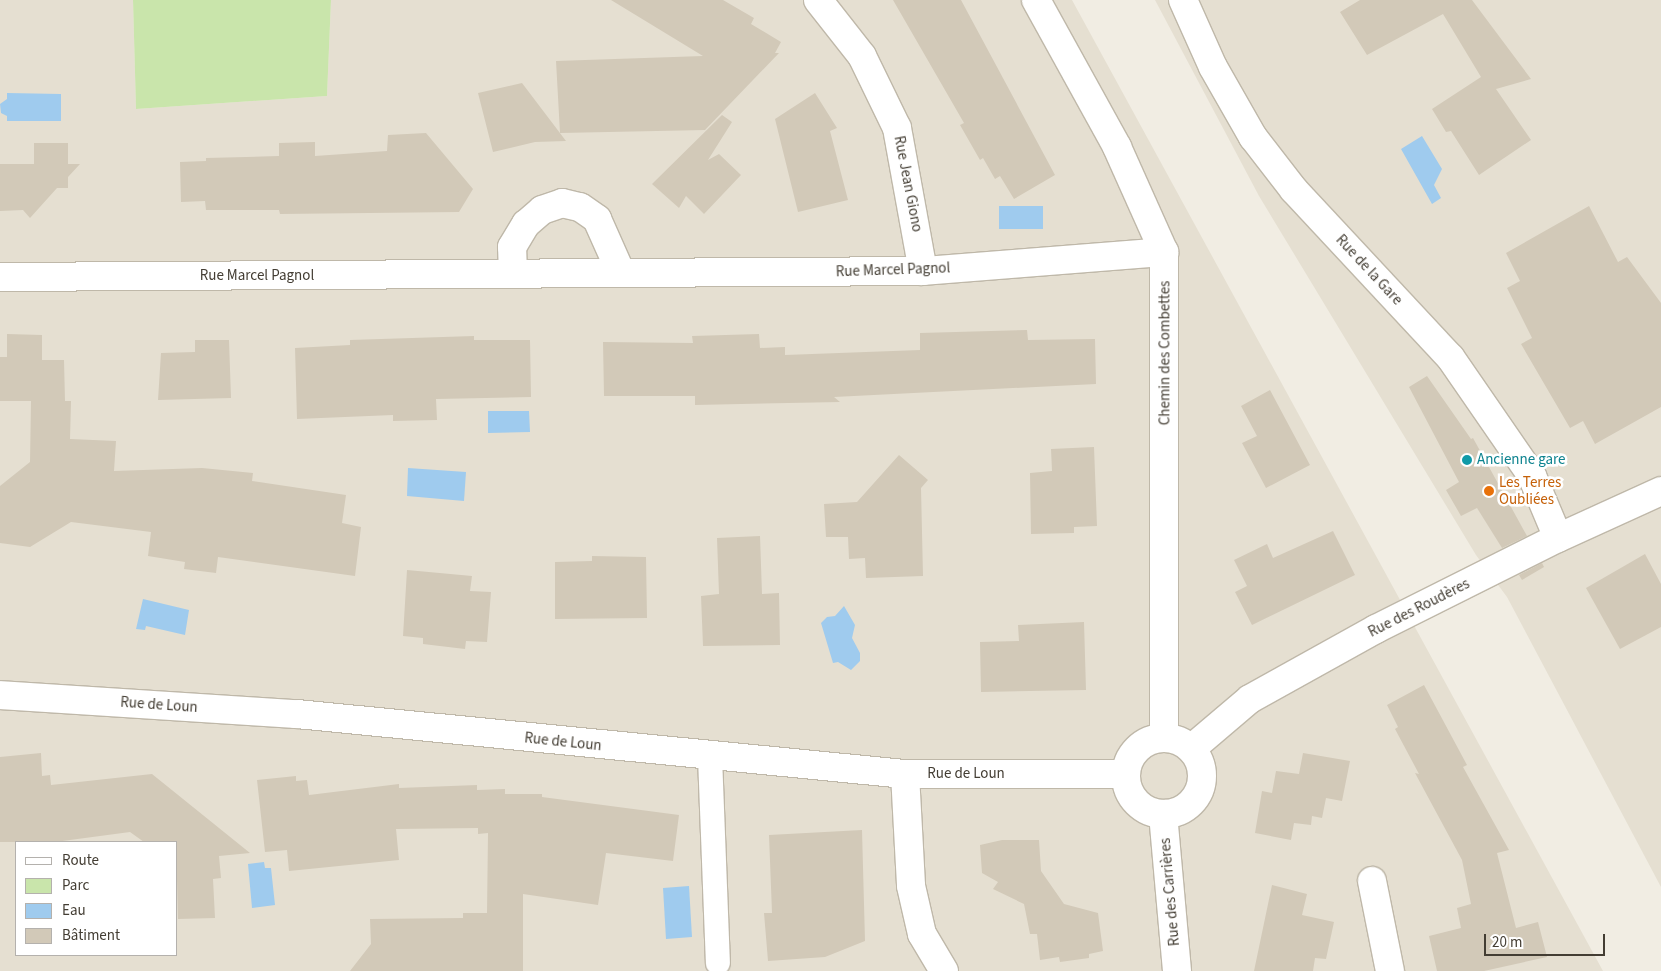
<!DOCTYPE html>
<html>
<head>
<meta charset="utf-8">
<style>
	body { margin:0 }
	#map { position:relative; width:1661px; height:971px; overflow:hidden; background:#f1ede3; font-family:"Source Sans 3",sans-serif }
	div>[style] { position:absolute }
	.residential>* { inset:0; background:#e5dfd1 }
	.green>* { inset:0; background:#c9e5ab }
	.water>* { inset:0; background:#9fcbee }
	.building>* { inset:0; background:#d2c9b8 }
	.roads { filter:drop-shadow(1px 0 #bfb8a9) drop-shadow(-1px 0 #bfb8a9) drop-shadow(0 1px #bfb8a9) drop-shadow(0 -1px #bfb8a9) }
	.lane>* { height:24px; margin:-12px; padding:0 12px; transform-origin:12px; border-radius:12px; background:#fff }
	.street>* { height:28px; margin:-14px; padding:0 14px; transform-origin:14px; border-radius:14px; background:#fff }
	.street>.ring { margin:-14px; padding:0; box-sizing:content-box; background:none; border:28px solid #fff; border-radius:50% }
	.dots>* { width:14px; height:14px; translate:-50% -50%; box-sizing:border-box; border:2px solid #fff; border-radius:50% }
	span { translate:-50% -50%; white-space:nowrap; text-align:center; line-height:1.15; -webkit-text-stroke:5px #fff; paint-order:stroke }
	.street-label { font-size:15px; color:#433d33 }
	.culture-label { font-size:15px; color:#0d838f }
	.left { translate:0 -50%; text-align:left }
	.food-label { font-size:15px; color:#c56008 }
	.legend { position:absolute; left:15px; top:841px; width:162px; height:115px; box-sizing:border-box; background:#fff; border:1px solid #b4b1ad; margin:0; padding:6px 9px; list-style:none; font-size:15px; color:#433d33 }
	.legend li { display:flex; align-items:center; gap:10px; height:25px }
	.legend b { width:25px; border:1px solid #b4b1ad }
	.scale { position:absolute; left:1484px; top:934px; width:121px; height:22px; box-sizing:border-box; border:2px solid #433d33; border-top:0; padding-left:6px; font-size:15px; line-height:18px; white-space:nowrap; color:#433d33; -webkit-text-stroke:4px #fff; paint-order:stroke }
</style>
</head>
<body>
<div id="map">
	<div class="residential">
		<div style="clip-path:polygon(evenodd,0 0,133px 0,136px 109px,327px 96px,331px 0,1072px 0,1603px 971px,0 971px,0 0,16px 842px,176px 842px,176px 955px,16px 955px,16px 842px)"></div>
		<div style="clip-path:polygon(1155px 0,1661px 0,1661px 887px,1507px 597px,1476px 555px,1259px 196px)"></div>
	</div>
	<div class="green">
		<div style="clip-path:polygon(133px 0,331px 0,327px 96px,136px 109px)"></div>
	</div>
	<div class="water">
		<div style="clip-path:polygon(7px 93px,61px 94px,61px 121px,7px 121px,7px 116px,1px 113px,0 104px,7px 99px)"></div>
		<div style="clip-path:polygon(1422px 136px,1442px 169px,1434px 185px,1441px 198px,1432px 204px,1401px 149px)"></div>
		<div style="clip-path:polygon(999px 206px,1043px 206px,1043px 229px,999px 229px)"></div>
		<div style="clip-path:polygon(488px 411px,529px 411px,530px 432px,488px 433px)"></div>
		<div style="clip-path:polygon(408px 468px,466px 472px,464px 501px,407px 496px)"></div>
		<div style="clip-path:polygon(143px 599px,189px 610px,185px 635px,146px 626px,145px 630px,136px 629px)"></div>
		<div style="clip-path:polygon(844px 606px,855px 625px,852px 638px,860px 653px,860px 661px,851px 670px,838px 662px,833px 663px,821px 623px,827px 617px,835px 616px)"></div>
		<div style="clip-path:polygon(264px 862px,265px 868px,271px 868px,275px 905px,252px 908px,248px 864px)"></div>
		<div style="clip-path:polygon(689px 886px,692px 937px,666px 939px,663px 888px)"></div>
	</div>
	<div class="building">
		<div style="clip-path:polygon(611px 0,723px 0,754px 18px,751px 24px,781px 42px,775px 53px,779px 53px,705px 130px,560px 133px,556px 61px,703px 56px)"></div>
		<div style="clip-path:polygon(893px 0,961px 0,1055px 175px,1014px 199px,1000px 176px,995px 179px,983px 158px,980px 160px,960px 125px,964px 123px)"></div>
		<div style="clip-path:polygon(1360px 0,1472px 0,1531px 79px,1496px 89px,1531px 140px,1479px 175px,1451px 131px,1446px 132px,1432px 109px,1481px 77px,1443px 14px,1367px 55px,1340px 12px)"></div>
		<div style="clip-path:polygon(522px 83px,566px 141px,535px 142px,493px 152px,478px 93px)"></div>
		<div style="clip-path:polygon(815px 93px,837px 128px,830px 131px,848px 200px,798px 212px,775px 119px)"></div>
		<div style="clip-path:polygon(722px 115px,732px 122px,708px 160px,719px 154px,741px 175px,704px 214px,686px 196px,679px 208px,652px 184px)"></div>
		<div style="clip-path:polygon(426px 133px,473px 189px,459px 212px,280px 214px,279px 210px,206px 210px,205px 201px,181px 202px,180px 162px,206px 161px,206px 158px,279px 156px,279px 143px,315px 142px,315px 156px,387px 151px,388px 135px)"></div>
		<div style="clip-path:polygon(34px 143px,68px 143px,68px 164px,80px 164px,68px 177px,68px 188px,57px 188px,30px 218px,23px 210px,0 211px,0 164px,34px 164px)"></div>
		<div style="clip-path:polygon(1589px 206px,1618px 262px,1627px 257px,1661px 303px,1661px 407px,1595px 444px,1583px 421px,1570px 428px,1521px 344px,1532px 338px,1507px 288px,1520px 281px,1506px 253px)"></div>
		<div style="clip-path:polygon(1027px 330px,1028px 340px,1095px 339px,1096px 384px,834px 397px,840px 402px,695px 405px,695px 396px,604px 396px,603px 342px,693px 343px,692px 336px,759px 334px,760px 348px,785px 347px,785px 355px,920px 350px,920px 333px)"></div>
		<div style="clip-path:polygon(7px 334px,42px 335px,42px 360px,64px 360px,65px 401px,71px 401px,70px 439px,116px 441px,114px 471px,202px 468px,253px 473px,252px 481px,346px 495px,342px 523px,361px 527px,355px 576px,218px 557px,216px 573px,184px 569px,185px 562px,148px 556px,151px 532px,71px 522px,30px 547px,0 543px,0 486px,30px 462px,31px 401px,0 401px,0 357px,7px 357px)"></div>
		<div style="clip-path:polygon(474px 336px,474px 340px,530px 340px,531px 397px,436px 399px,437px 420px,393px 421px,393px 415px,297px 419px,295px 348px,350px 345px,350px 340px)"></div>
		<div style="clip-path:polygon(195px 340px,229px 340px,231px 398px,158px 400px,161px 353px,195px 352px)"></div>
		<div style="clip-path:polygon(1427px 376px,1471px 439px,1473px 438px,1527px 536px,1502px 548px,1477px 508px,1461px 516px,1446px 490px,1459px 482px,1409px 387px)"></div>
		<div style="clip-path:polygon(1270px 390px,1310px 465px,1266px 488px,1242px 443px,1257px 436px,1241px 406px)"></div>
		<div style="clip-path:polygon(1094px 447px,1097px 526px,1074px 527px,1074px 533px,1031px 534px,1030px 473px,1052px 471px,1051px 449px)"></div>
		<div style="clip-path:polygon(899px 455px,928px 480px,921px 488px,923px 576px,866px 578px,865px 558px,849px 559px,848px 537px,826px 537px,824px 504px,857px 502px)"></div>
		<div style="clip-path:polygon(1333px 531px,1355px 575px,1252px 625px,1235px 592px,1247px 586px,1234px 560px,1267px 544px,1273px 558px)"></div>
		<div style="clip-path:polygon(760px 536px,762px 594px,779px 593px,780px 645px,703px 646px,701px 596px,719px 594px,717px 538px)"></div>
		<div style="clip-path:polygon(1645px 554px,1661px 584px,1661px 627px,1620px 649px,1586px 588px)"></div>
		<div style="clip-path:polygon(592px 556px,646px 557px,647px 618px,555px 619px,555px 562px,592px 561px)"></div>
		<div style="clip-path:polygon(1542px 563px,1544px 567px,1522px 580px,1519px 575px)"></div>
		<div style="clip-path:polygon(407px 570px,472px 576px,470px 591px,491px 592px,487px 642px,466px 641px,465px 649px,423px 644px,423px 638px,403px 636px)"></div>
		<div style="clip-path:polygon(1084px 622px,1086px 690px,981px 692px,980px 642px,1019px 641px,1018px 625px)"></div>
		<div style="clip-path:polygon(1424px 685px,1467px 765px,1463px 767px,1509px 850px,1497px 853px,1516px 928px,1538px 922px,1547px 957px,1484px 971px,1437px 971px,1429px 936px,1461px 928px,1457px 908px,1471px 904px,1462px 860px,1415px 773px,1419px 774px,1395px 729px,1398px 727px,1387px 705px)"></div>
		<div style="clip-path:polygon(41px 753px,42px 776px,50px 775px,51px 785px,152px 774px,250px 853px,219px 856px,221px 878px,213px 879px,215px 918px,178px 919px,176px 842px,144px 842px,130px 832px,55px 842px,0 842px,0 757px)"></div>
		<div style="clip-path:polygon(1303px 753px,1350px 761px,1342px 801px,1326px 798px,1322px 818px,1312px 816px,1311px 825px,1294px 823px,1291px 840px,1255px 833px,1262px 791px,1272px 793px,1276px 771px,1299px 774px)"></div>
		<div style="clip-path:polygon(296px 776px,296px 781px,307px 780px,309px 795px,399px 784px,399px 788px,477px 785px,477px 790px,505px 789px,505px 794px,542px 794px,542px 797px,679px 815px,673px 861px,606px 853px,598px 905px,523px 894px,523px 971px,350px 971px,371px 944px,370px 919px,463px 918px,463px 913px,487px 913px,488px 833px,478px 834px,478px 828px,396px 829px,399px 860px,289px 871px,287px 850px,265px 852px,257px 780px)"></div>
		<div style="clip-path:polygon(862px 830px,865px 941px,825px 957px,768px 961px,764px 913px,772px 913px,769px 835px)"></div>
		<div style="clip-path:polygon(1002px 840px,1039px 840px,1041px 871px,1064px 904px,1098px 913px,1103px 951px,1089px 954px,1089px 958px,1060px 962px,1059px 957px,1040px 960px,1037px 934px,1030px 934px,1024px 904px,993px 889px,998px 882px,982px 873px,980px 845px)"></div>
		<div style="clip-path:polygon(1272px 885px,1307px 894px,1302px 915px,1334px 922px,1326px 959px,1315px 958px,1313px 971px,1254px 971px)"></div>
	</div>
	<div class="roads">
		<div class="lane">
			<div style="left:710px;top:757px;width:206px;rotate:87.8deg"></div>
		</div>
		<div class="street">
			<div style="left:818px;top:0;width:71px;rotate:51.8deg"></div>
			<div style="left:862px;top:56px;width:80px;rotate:64.1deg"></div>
			<div style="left:897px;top:128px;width:145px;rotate:79.7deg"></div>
			<div style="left:1036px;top:0;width:168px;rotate:61.1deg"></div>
			<div style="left:1117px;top:147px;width:115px;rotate:65.9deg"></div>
			<div style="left:1164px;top:252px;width:485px;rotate:90deg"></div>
			<div style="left:1183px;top:0;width:73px;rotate:65.9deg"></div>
			<div style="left:1213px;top:67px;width:81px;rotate:60.3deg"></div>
			<div style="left:1253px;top:137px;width:67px;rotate:52.3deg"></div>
			<div style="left:1294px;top:190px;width:229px;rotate:47deg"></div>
			<div style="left:1450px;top:357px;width:145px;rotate:55.4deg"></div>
			<div style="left:1532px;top:476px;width:67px;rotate:67.2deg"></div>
			<div style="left:513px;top:274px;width:27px;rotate:-92deg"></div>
			<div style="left:512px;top:247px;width:27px;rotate:-59deg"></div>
			<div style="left:526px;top:224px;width:21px;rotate:-41deg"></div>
			<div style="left:542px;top:210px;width:21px;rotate:-19deg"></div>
			<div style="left:562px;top:203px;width:18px;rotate:13deg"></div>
			<div style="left:580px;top:207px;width:21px;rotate:35deg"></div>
			<div style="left:597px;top:219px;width:59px;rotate:66deg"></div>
			<div style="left:0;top:277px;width:923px;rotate:-0.37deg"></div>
			<div style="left:923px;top:271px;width:242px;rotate:-4.5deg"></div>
			<div style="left:0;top:695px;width:298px;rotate:3.7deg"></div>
			<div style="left:297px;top:714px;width:611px;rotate:5.64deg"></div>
			<div style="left:905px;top:774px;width:221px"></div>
			<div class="ring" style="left:1126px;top:738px;width:48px;height:48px"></div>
			<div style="left:1191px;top:749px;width:77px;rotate:-40.3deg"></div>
			<div style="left:1250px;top:699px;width:144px;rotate:-29.1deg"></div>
			<div style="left:1376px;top:629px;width:203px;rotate:-26.6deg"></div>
			<div style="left:1558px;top:538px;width:113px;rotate:-24.5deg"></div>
			<div style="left:905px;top:774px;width:112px;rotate:86.9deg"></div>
			<div style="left:911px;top:886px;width:49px;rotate:77.1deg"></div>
			<div style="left:922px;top:934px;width:43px;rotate:59.3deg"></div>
			<div style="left:1163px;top:814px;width:158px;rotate:84.9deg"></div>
			<div style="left:1372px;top:881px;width:92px;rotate:78.7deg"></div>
		</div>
	</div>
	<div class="dots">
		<div style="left:1467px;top:460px;background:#0f9aa8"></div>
		<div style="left:1489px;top:491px;background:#e8710a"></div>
	</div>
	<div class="street-label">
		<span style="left:908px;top:184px;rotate:79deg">Rue Jean Giono</span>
		<span style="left:893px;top:270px;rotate:-2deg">Rue Marcel Pagnol</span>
		<span style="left:1369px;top:270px;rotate:47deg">Rue de la Gare</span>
		<span style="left:257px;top:276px">Rue Marcel Pagnol</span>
		<span style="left:1165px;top:353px;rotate:-90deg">Chemin des Combettes</span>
		<span style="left:1419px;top:608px;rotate:-27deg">Rue des Roudères</span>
		<span style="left:159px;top:705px;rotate:4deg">Rue de Loun</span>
		<span style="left:563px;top:742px;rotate:6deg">Rue de Loun</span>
		<span style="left:966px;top:774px">Rue de Loun</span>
		<span style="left:1170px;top:892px;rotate:-95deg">Rue des Carrières</span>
	</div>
	<div class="culture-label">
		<span class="left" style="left:1477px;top:460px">Ancienne gare</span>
	</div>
	<div class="food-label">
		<span class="left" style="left:1499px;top:491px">Les Terres<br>Oubliées</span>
	</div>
	<ul class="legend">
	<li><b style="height:6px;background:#fff"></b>Route</li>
	<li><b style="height:14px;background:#c9e5ab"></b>Parc</li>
	<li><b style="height:14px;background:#9fcbee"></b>Eau</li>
	<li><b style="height:14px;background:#d2c9b8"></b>Bâtiment</li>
	</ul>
	<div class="scale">20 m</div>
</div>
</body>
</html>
